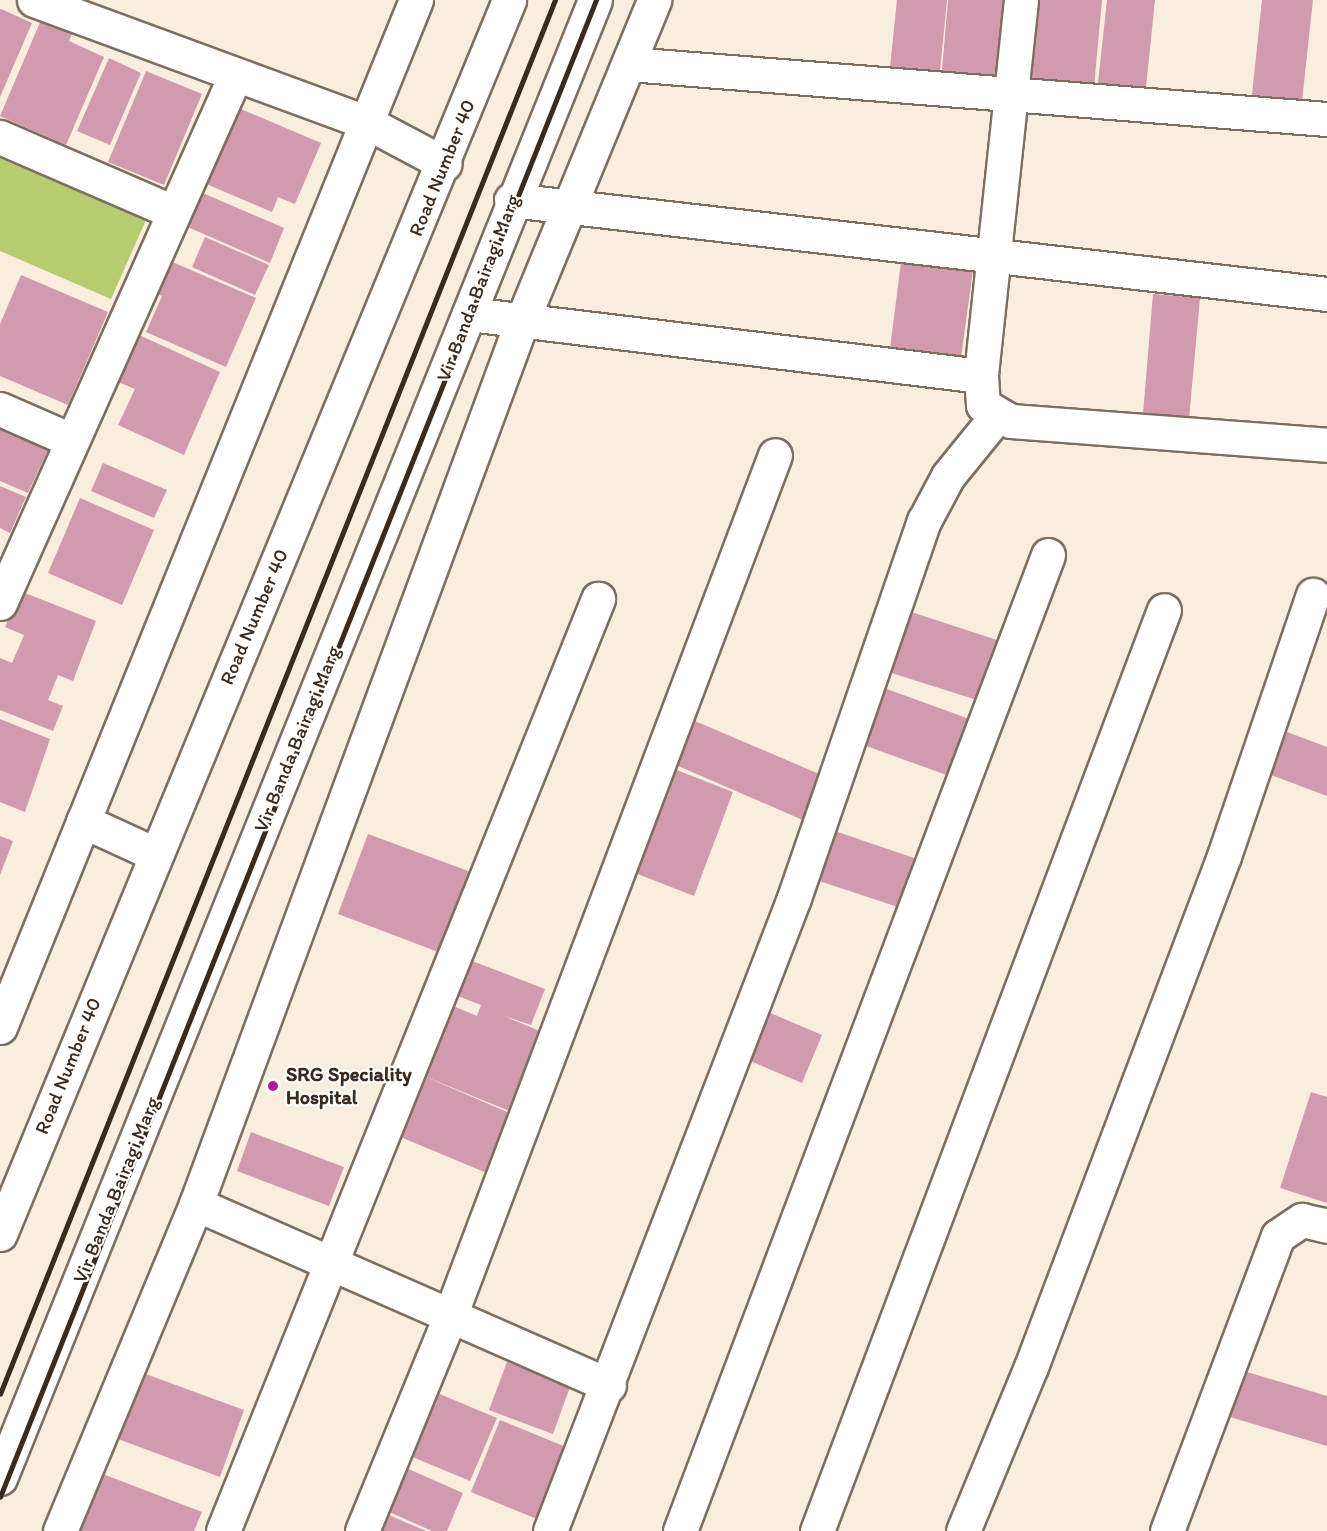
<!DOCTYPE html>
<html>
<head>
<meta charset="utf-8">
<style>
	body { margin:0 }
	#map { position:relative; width:1327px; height:1531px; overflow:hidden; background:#f9eddd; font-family:Itim,sans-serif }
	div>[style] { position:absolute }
	.green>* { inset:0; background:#b7cc71 }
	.building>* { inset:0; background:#d19aaf }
	.roads { filter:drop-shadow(2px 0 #7e6e61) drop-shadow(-2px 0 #7e6e61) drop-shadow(0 2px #7e6e61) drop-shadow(0 -2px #7e6e61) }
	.street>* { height:33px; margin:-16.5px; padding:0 16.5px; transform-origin:16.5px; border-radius:16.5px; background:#fff }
	.secondary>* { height:33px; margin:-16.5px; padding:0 16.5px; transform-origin:16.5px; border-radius:16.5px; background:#fff }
	.rail>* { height:4.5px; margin:-2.25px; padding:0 2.25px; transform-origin:2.25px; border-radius:2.25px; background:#3b2a1e }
	.dots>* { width:16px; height:16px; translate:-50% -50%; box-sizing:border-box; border:3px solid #fff; border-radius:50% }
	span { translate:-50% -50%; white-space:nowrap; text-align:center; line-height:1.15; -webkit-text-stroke:4.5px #fff; paint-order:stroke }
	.street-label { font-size:20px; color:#3b2a1e }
	.poi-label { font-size:20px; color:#3b2a1e; font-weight:700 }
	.left { translate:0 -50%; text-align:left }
</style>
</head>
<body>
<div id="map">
	<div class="green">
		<div style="clip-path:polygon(0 158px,146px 220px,111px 299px,0 251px)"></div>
	</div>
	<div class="building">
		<div style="clip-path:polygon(897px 0,947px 0,939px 81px,889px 77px)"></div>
		<div style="clip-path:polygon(948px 0,1010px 0,1001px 87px,941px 82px)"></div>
		<div style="clip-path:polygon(1033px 0,1102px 0,1094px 87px,1026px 81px)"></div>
		<div style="clip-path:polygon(1107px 0,1155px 0,1145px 97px,1097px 92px)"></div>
		<div style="clip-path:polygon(1262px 0,1313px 0,1301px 110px,1251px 104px)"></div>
		<div style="clip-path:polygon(1px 9px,32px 23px,0 97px,0 10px)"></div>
		<div style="clip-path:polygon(41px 20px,72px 34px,69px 41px,104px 57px,66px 145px,0 116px)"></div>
		<div style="clip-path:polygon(109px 58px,141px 73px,110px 145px,77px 131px)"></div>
		<div style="clip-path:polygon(146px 71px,202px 94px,164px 185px,108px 162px)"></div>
		<div style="clip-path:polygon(236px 107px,321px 143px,295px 204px,278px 197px,272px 212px,204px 183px)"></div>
		<div style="clip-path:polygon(198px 191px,284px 228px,270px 263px,183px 225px)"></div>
		<div style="clip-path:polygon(205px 237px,269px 265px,255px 295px,192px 267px)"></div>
		<div style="clip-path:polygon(903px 246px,975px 255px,961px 358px,890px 349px)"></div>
		<div style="clip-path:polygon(163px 258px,256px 298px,226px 367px,146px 332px,162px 296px,149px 290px)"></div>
		<div style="clip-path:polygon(21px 275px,108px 312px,68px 405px,0 376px,0 324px)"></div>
		<div style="clip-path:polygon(1153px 294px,1200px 298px,1188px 430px,1142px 426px)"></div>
		<div style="clip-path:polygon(139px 335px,220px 372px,184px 455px,118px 425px,135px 389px,118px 382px)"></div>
		<div style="clip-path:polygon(0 418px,52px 441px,28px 493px,0 481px)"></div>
		<div style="clip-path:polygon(103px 463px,167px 490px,154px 518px,91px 491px)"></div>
		<div style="clip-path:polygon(0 486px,26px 497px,10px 533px,0 528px)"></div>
		<div style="clip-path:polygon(80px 498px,154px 530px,122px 605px,48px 573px)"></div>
		<div style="clip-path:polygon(20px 591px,96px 621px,73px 681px,58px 675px,48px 700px,63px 706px,53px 731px,0 710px,0 658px,12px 663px,24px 635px,5px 627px)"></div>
		<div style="clip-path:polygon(899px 608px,1000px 641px,980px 701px,879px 669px)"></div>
		<div style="clip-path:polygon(873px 684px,975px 721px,955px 778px,852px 741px)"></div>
		<div style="clip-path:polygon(688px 718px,824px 776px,805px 821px,669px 762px)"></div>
		<div style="clip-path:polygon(0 719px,50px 739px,25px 812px,0 802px)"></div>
		<div style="clip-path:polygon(1287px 732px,1327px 747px,1327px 796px,1271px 775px)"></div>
		<div style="clip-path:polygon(669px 767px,733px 792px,694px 896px,630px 871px)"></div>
		<div style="clip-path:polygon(826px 828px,917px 859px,901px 908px,810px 878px)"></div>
		<div style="clip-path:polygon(368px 834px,471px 872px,441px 953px,338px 914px)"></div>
		<div style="clip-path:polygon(0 836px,13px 841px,0 875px)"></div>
		<div style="clip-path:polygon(459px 956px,545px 989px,531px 1025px,504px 1016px,547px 1034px,514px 1113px,419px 1074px,514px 1115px,489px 1174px,391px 1133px,446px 1003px,477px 1016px,481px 1005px,445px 991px)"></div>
		<div style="clip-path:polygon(761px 1009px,822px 1035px,802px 1083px,741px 1057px)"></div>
		<div style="clip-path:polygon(1311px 1092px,1327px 1097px,1327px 1203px,1280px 1188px)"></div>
		<div style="clip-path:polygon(251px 1132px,344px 1167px,329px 1206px,237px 1171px)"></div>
		<div style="clip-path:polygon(507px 1362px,570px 1387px,553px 1434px,489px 1410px)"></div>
		<div style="clip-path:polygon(1244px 1371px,1327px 1396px,1327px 1446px,1230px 1417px)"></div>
		<div style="clip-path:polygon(143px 1373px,244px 1410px,220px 1477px,118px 1439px)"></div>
		<div style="clip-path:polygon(430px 1390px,497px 1418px,470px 1481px,403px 1453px)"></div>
		<div style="clip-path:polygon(500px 1420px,566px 1447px,537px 1519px,471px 1492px)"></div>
		<div style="clip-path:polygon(397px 1464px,463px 1493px,447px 1531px,432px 1531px,378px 1507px)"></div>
		<div style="clip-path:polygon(95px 1471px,202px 1512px,194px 1531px,72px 1531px)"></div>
		<div style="clip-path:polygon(377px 1510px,426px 1531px,368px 1531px)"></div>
	</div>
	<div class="roads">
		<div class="street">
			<div style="left:34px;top:0;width:354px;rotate:20.2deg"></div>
			<div style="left:366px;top:122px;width:89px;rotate:28deg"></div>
			<div style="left:1021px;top:0;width:378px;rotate:96.1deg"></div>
			<div style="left:981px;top:376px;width:29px;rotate:86deg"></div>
			<div style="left:983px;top:405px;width:32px;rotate:30deg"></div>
			<div style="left:1011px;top:421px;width:317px;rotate:4.3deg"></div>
			<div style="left:629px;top:64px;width:700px;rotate:4.51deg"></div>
			<div style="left:0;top:137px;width:186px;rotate:23.4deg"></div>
			<div style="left:511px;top:200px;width:821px;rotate:6.57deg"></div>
			<div style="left:469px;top:314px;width:516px;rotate:6.9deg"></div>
			<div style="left:0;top:409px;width:77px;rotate:23.6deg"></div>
			<div style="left:0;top:603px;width:577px;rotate:-65.97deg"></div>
			<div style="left:83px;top:821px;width:79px;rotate:24.6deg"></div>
			<div style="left:0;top:1027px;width:1108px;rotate:-67.95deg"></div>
			<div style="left:196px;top:1204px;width:451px;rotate:23.7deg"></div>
			<div style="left:60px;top:1531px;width:354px;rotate:-67.4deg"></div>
			<div style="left:196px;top:1204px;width:941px;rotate:-69.74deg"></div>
			<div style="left:522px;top:321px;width:347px;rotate:-67.6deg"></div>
			<div style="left:223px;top:1531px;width:1005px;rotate:-68.08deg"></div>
			<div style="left:362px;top:1531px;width:232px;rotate:-67.7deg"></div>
			<div style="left:450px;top:1316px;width:920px;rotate:-69.32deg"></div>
			<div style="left:550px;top:1531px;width:678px;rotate:-68.92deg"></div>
			<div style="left:794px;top:898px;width:399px;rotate:-71deg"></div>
			<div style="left:924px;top:521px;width:51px;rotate:-61.9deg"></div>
			<div style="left:948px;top:476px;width:76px;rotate:-50.9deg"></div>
			<div style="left:680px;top:1531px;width:1043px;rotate:-69.34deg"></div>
			<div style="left:817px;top:1531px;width:984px;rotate:-69.36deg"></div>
			<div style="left:963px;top:1531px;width:178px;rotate:-67.5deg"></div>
			<div style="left:1031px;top:1367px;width:546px;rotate:-69.31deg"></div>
			<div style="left:1224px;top:856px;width:276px;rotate:-71.2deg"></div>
			<div style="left:1167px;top:1531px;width:315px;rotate:-69.4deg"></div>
			<div style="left:1278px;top:1236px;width:29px;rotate:-34deg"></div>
			<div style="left:1302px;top:1220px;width:26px;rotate:13deg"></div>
		</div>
		<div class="secondary">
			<div style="left:0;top:1234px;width:1335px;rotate:-67.58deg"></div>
			<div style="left:0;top:1478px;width:1593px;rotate:-68.07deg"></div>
		</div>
	</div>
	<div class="rail">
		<div style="left:0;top:1394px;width:1500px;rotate:-68.29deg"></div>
		<div style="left:0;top:1497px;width:1611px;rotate:-68.29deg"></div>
	</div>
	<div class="dots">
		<div style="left:273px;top:1086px;background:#b5179e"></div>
	</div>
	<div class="street-label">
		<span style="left:442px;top:168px;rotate:-68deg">Road Number 40</span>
		<span style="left:478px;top:288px;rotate:-69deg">Vir Banda Bairagi Marg</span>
		<span style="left:254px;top:617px;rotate:-67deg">Road Number 40</span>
		<span style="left:297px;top:739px;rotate:-68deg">Vir Banda Bairagi Marg</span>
		<span style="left:68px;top:1066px;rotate:-68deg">Road Number 40</span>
		<span style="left:116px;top:1190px;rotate:-68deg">Vir Banda Bairagi Marg</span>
	</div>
	<div class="poi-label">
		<span class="left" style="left:286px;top:1086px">SRG Speciality<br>Hospital</span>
	</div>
</div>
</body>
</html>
